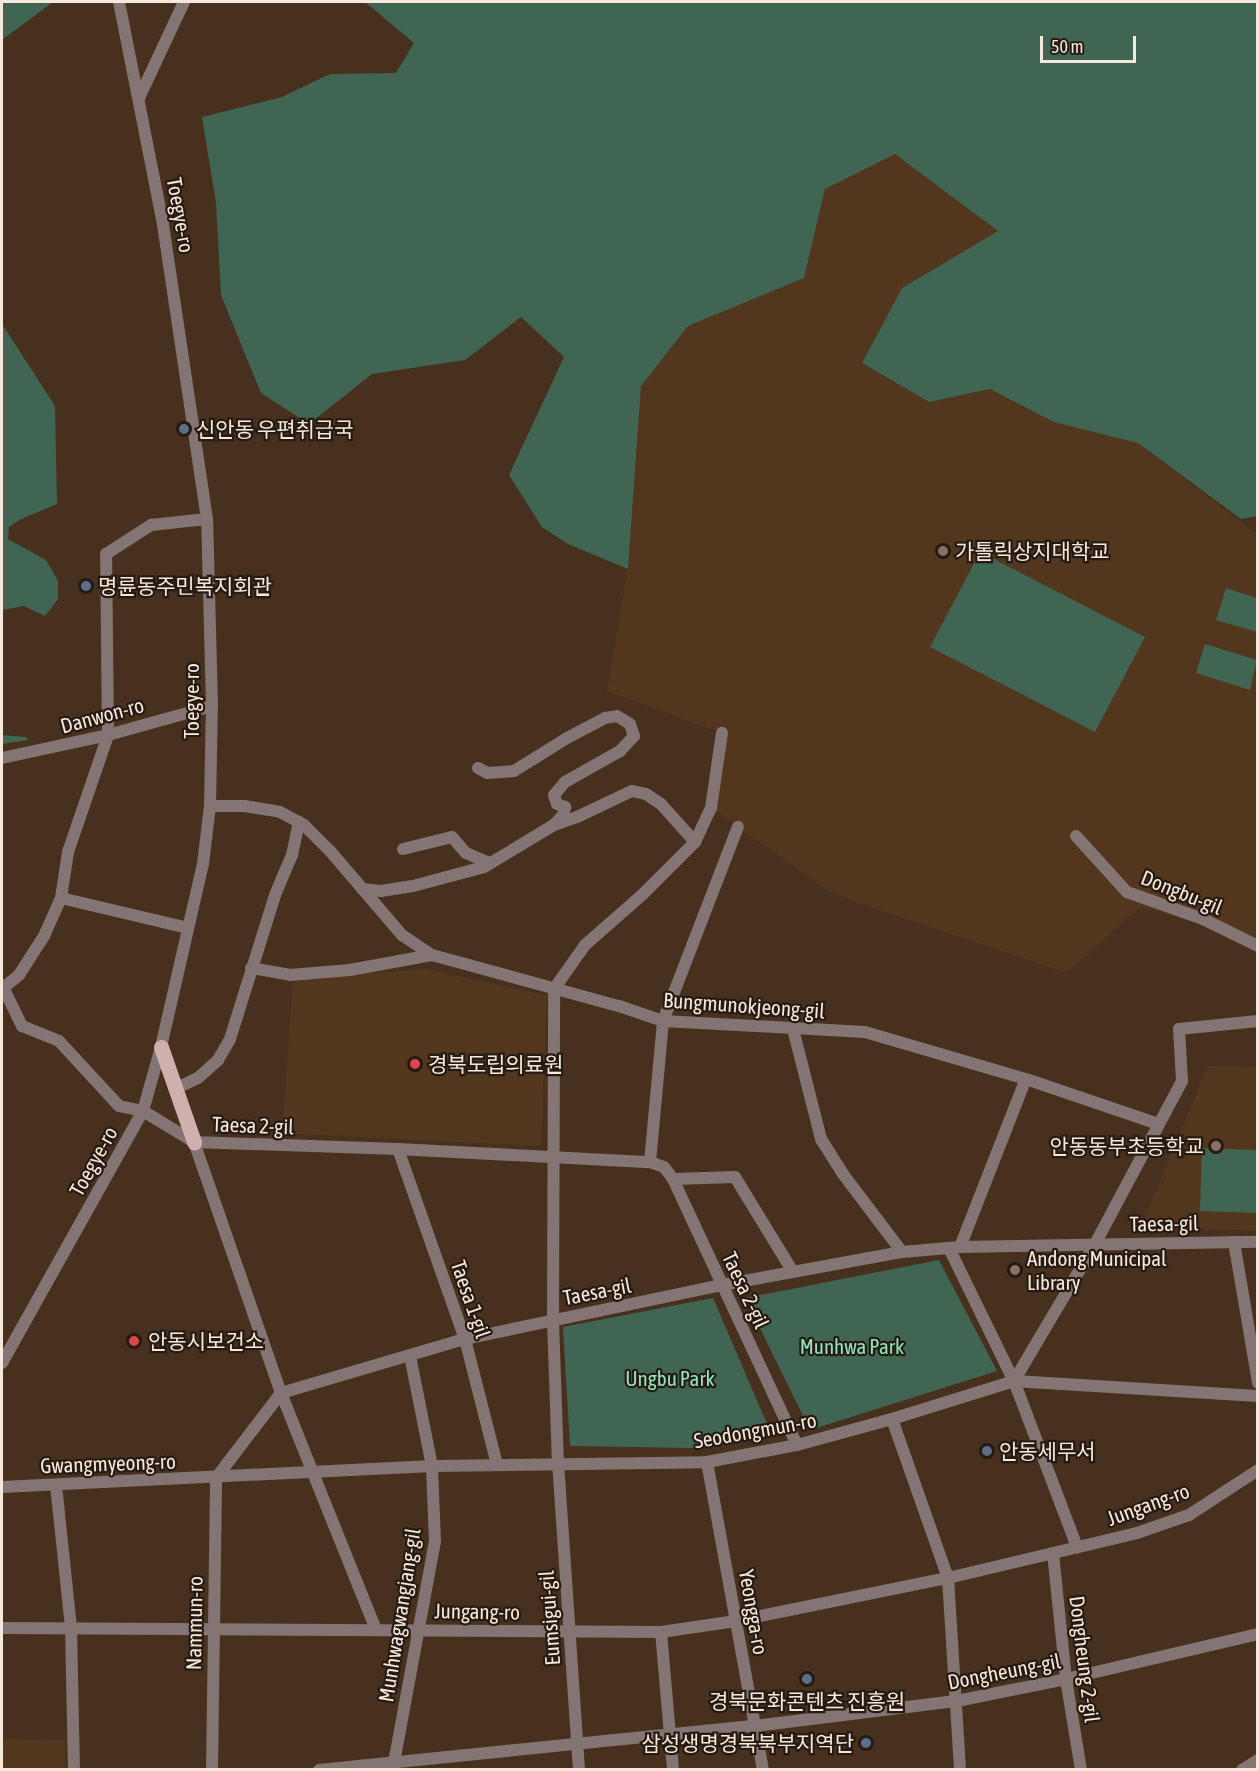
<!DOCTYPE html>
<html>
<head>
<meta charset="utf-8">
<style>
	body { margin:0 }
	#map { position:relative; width:1259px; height:1771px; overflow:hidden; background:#47311e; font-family:"Asap Condensed","Noto Sans KR",sans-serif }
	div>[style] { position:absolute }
	.built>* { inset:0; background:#52361e }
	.green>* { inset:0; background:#406552 }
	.minor>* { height:12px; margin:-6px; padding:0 6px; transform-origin:6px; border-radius:6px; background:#847473 }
	.tertiary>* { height:12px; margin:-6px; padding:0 6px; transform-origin:6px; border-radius:6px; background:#847473 }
	.primary>* { height:15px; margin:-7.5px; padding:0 7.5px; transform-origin:7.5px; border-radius:7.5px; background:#d0b0af }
	.dots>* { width:16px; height:16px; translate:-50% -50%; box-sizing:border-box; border:3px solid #261b13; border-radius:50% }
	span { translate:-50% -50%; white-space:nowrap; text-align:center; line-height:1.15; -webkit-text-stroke:4.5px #261b13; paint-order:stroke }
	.street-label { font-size:21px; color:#f7e8dc }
	.poi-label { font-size:21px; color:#f7e8dc }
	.left { translate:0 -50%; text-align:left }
	.right { translate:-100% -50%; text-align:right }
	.park-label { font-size:21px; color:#91e5ba }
	.frame { position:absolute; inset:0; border:3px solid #f7e8dc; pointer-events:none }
	.scale { position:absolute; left:1040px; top:36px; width:96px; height:27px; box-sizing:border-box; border:3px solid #f7e8dc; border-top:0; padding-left:8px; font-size:18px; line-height:21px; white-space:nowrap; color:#f7e8dc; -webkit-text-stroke:4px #261b13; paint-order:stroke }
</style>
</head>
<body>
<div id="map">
	<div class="built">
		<div style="clip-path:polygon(895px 154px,998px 231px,902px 288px,862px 363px,929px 402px,990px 389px,1054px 422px,1115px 426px,1257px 534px,1257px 940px,1140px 907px,1067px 973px,833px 894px,711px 808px,721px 733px,607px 691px,628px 569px,641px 386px,688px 326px,804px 278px,825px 189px)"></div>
		<div style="clip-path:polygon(426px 969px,547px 996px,541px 1146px,282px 1133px,293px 979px)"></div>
		<div style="clip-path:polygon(1208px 1066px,1257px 1067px,1257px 1231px,1141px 1226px)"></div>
		<div style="clip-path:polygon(2px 1739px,65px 1740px,65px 1769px,2px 1769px)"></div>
	</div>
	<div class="green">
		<div style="clip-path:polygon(2px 2px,53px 2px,2px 40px)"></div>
		<div style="clip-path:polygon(365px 2px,1257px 2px,1257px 516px,1241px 519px,1138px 443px,1054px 422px,990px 389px,929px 402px,862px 363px,902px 288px,998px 231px,895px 154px,825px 189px,804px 278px,688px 326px,641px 386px,628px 569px,568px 544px,542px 527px,509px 475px,564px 357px,521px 317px,465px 360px,372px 374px,309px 424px,261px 393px,221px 295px,216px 203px,202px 117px,282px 97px,330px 74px,396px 73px,414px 43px)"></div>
		<div style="clip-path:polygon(2px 324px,55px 406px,57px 504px,19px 520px,9px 527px,8px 539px,46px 560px,58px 581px,58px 599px,45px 616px,24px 606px,2px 610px)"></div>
		<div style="clip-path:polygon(980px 552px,1145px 637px,1095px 732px,930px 647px)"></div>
		<div style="clip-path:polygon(1226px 588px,1257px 598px,1257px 632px,1216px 620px)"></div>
		<div style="clip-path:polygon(1205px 644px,1257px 660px,1250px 690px,1196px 673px)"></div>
		<div style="clip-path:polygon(2px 735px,26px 737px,28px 740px,2px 744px)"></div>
		<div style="clip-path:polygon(1202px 1148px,1257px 1150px,1257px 1213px,1200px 1211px)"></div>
		<div style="clip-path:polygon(939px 1260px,997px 1371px,810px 1430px,745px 1298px)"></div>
		<div style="clip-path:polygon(713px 1298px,768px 1426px,695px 1448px,570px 1446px,563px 1327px)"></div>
	</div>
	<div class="minor">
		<div style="left:139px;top:98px;width:106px;rotate:-64.9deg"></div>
		<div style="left:478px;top:768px;width:10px;rotate:29deg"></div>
		<div style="left:487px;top:773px;width:27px;rotate:-4deg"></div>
		<div style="left:514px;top:771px;width:62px;rotate:-31.9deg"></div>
		<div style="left:567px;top:738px;width:43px;rotate:-27.8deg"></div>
		<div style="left:605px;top:718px;width:12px;rotate:-9deg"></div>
		<div style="left:617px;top:716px;width:15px;rotate:32deg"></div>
		<div style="left:630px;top:724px;width:13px;rotate:72deg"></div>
		<div style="left:634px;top:736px;width:21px;rotate:133deg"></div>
		<div style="left:620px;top:751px;width:63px;rotate:150.6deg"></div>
		<div style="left:565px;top:782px;width:17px;rotate:130deg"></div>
		<div style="left:554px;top:795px;width:9px;rotate:72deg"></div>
		<div style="left:557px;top:804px;width:9px;rotate:21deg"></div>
		<div style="left:565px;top:807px;width:8px;rotate:104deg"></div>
		<div style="left:563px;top:815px;width:12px;rotate:132deg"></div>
		<div style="left:210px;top:806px;width:34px"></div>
		<div style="left:244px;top:806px;width:36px;rotate:9deg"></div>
		<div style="left:280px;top:812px;width:27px;rotate:28deg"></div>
		<div style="left:304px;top:825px;width:38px;rotate:45deg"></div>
		<div style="left:331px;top:852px;width:109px;rotate:49.5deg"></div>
		<div style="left:402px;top:935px;width:36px;rotate:34deg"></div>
		<div style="left:432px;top:955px;width:194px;rotate:15.3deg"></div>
		<div style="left:619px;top:1006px;width:46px;rotate:18.8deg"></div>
		<div style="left:663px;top:1021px;width:202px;rotate:3.1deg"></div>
		<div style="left:865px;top:1032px;width:168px;rotate:16.3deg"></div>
		<div style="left:1026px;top:1079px;width:139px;rotate:18.8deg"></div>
		<div style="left:1076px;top:836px;width:76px;rotate:47.7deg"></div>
		<div style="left:1127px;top:892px;width:81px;rotate:19.6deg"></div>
		<div style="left:1203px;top:919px;width:61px;rotate:26.1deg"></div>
		<div style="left:403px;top:849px;width:50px;rotate:-13.8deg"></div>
		<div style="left:452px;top:837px;width:21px;rotate:49deg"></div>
		<div style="left:466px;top:853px;width:26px;rotate:23deg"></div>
		<div style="left:362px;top:889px;width:19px;rotate:6deg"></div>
		<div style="left:381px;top:891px;width:32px;rotate:-9deg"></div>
		<div style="left:413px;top:886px;width:73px;rotate:-15deg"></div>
		<div style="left:484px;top:867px;width:82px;rotate:-31deg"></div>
		<div style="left:554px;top:825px;width:24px;rotate:-19deg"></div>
		<div style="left:577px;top:817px;width:61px;rotate:-25.3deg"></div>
		<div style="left:632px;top:791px;width:14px;rotate:12deg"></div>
		<div style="left:646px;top:794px;width:18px;rotate:34deg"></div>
		<div style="left:661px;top:804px;width:51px;rotate:48.2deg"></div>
		<div style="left:61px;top:898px;width:130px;rotate:13.3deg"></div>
		<div style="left:251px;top:968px;width:40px;rotate:10deg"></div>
		<div style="left:290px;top:975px;width:60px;rotate:-4.8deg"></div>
		<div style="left:350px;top:970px;width:83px;rotate:-10.4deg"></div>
		<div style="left:2px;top:985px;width:46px;rotate:64deg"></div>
		<div style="left:22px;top:1026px;width:40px;rotate:22deg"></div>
		<div style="left:59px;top:1041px;width:88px;rotate:47.3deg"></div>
		<div style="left:119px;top:1106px;width:25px;rotate:12deg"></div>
		<div style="left:3px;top:988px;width:21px;rotate:-39deg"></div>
		<div style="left:19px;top:975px;width:46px;rotate:-57.3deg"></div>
		<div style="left:44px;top:936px;width:42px;rotate:-65.9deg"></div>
		<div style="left:61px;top:898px;width:47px;rotate:-81.3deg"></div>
		<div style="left:68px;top:852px;width:124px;rotate:-71.1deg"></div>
		<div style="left:108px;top:735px;width:181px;rotate:-90.6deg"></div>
		<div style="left:106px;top:554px;width:54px;rotate:-32.8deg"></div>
		<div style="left:151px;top:525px;width:56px;rotate:-6.1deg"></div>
		<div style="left:793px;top:1029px;width:114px;rotate:75.7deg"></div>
		<div style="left:821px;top:1139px;width:41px;rotate:57.8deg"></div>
		<div style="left:843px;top:1174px;width:98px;rotate:52.9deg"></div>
		<div style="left:175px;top:1089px;width:25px;rotate:-26deg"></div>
		<div style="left:198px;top:1078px;width:27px;rotate:-42deg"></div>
		<div style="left:218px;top:1060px;width:24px;rotate:-60deg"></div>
		<div style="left:230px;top:1039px;width:151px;rotate:-72.6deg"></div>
		<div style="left:275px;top:895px;width:43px;rotate:-67deg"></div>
		<div style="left:292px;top:855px;width:34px;rotate:-78deg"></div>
		<div style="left:194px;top:1142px;width:204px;rotate:2deg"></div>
		<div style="left:398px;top:1149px;width:252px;rotate:3deg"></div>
		<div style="left:650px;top:1162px;width:15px;rotate:20deg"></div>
		<div style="left:664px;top:1167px;width:15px;rotate:53deg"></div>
		<div style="left:673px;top:1179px;width:293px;rotate:65deg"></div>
		<div style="left:398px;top:1149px;width:201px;rotate:70.6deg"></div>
		<div style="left:465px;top:1339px;width:130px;rotate:75.7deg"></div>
		<div style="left:650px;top:1162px;width:142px;rotate:-84.7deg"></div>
		<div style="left:663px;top:1021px;width:208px;rotate:-68.9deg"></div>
		<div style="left:673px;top:1179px;width:62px;rotate:-1.8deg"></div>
		<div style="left:735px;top:1177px;width:111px;rotate:58.6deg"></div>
		<div style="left:1234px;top:1242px;width:143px;rotate:80.3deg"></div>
		<div style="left:960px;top:1247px;width:180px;rotate:-68.6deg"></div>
		<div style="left:949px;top:1248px;width:148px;rotate:64deg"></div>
		<div style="left:1014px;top:1381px;width:178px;rotate:69.2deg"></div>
		<div style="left:1014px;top:1381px;width:159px;rotate:-59.4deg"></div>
		<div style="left:1095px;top:1244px;width:185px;rotate:-61.9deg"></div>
		<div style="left:1182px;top:1081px;width:52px;rotate:-93.3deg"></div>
		<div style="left:1179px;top:1029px;width:79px;rotate:-5.8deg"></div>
		<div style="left:281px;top:1393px;width:192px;rotate:-16.4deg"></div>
		<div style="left:465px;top:1339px;width:263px;rotate:-11.9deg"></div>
		<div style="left:722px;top:1285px;width:183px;rotate:-10.4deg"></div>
		<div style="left:902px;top:1252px;width:58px;rotate:-4.9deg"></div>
		<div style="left:960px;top:1247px;width:298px;rotate:-1deg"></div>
		<div style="left:892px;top:1419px;width:169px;rotate:70.6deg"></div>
		<div style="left:948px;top:1578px;width:192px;rotate:86.4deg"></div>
		<div style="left:313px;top:1473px;width:169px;rotate:68.1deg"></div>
		<div style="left:56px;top:1485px;width:144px;rotate:84deg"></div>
		<div style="left:71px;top:1628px;width:142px;rotate:88.8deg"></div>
		<div style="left:1053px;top:1553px;width:127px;rotate:84.1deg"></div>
		<div style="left:1066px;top:1679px;width:92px;rotate:80.6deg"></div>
		<div style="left:2px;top:1628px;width:659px;rotate:0.35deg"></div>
		<div style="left:661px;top:1632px;width:76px;rotate:-8.3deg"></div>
		<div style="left:736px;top:1621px;width:216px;rotate:-11.5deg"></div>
		<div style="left:948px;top:1578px;width:194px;rotate:-13.4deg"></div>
		<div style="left:1137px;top:1533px;width:55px;rotate:-19.1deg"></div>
		<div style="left:1189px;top:1515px;width:82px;rotate:-33.1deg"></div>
		<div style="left:661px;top:1632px;width:139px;rotate:85deg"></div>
		<div style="left:393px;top:1768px;width:230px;rotate:-79.5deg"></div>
		<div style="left:435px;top:1542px;width:76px;rotate:-92.3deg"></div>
		<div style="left:432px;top:1466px;width:112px;rotate:-101.3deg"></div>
		<div style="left:319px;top:1770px;width:438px;rotate:-5.8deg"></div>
		<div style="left:755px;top:1726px;width:204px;rotate:-7.1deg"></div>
		<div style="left:957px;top:1701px;width:111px;rotate:-11.4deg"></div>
		<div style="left:1066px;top:1679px;width:197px;rotate:-13.2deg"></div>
		<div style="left:579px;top:1770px;width:307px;rotate:-93.9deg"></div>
		<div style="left:558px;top:1464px;width:145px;rotate:-92deg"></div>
		<div style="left:553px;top:1319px;width:330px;rotate:-89.8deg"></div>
		<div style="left:554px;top:989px;width:54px;rotate:-54.8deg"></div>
		<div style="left:585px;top:945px;width:77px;rotate:-41.3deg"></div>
		<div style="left:643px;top:894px;width:74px;rotate:-45deg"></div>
		<div style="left:695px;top:842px;width:38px;rotate:-65deg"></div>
		<div style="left:711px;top:808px;width:76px;rotate:-81.7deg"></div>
	</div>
	<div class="tertiary">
		<div style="left:2px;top:758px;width:108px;rotate:-12.2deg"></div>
		<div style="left:108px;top:735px;width:108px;rotate:-15.6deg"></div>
		<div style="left:143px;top:1111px;width:60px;rotate:31.3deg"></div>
		<div style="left:194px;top:1142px;width:266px;rotate:70.9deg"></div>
		<div style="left:281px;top:1393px;width:86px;rotate:68.2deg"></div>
		<div style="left:2px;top:1363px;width:289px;rotate:-60.8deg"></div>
		<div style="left:143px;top:1111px;width:66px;rotate:-74.3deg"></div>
		<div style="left:161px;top:1047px;width:188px;rotate:-77.1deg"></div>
		<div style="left:203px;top:864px;width:58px;rotate:-83.1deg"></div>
		<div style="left:210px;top:806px;width:100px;rotate:-88.9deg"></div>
		<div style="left:212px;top:706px;width:187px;rotate:-91.5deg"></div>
		<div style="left:207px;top:519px;width:298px;rotate:-98.5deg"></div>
		<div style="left:163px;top:224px;width:226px;rotate:-101.2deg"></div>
		<div style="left:707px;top:1462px;width:313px;rotate:79.7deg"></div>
		<div style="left:216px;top:1478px;width:107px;rotate:-52.6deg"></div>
		<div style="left:2px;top:1487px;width:431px;rotate:-2.8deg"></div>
		<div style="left:432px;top:1466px;width:275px;rotate:-0.8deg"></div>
		<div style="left:707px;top:1462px;width:92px;rotate:-10.7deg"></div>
		<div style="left:797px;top:1445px;width:98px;rotate:-15.3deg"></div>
		<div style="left:892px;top:1419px;width:128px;rotate:-17.3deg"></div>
		<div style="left:1014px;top:1381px;width:244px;rotate:3.5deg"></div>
		<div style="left:212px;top:1770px;width:292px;rotate:-89.2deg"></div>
		<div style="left:1242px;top:1770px;width:19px;rotate:-32deg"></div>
	</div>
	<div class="primary">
		<div style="left:161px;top:1047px;width:101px;rotate:70.8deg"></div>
	</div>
	<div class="dots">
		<div style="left:184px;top:429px;background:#5c6f8a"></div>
		<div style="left:943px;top:551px;background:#8d6e63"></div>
		<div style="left:86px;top:586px;background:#5c6f8a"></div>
		<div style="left:415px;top:1064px;background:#e0444e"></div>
		<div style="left:1216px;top:1146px;background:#8d6e63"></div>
		<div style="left:1015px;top:1270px;background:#8d6e63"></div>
		<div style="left:134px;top:1341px;background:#e0444e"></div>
		<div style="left:987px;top:1451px;background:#5c6f8a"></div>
		<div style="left:807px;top:1679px;background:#5c6f8a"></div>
		<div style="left:866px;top:1743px;background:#5c6f8a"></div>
	</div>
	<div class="street-label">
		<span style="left:181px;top:215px;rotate:80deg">Toegye-ro</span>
		<span style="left:191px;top:701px;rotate:-90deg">Toegye-ro</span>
		<span style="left:102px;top:715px;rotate:-15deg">Danwon-ro</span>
		<span style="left:1182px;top:892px;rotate:22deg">Dongbu-gil</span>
		<span style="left:744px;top:1005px;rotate:4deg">Bungmunokjeong-gil</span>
		<span style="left:253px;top:1125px;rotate:2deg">Taesa 2-gil</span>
		<span style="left:93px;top:1161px;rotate:-61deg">Toegye-ro</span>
		<span style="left:1164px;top:1223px;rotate:-1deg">Taesa-gil</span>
		<span style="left:746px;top:1290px;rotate:65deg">Taesa 2-gil</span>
		<span style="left:597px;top:1291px;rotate:-11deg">Taesa-gil</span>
		<span style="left:471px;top:1299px;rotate:71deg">Taesa 1-gil</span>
		<span style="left:755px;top:1430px;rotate:-10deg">Seodongmun-ro</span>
		<span style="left:108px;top:1463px;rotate:-2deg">Gwangmyeong-ro</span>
		<span style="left:1148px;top:1504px;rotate:-20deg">Jungang-ro</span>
		<span style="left:477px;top:1611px;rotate:1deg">Jungang-ro</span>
		<span style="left:754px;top:1612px;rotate:80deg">Yeongga-ro</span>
		<span style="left:399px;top:1615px;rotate:-81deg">Munhwagwangjang-gil</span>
		<span style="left:549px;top:1618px;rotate:-94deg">Eumsigui-gil</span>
		<span style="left:194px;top:1623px;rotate:-89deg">Nammun-ro</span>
		<span style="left:1085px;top:1659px;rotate:83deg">Dongheung 2-gil</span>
		<span style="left:1004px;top:1671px;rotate:-11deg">Dongheung-gil</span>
	</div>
	<div class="poi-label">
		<span class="left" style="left:196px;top:429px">신안동 우편취급국</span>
		<span class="left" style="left:955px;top:551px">가톨릭상지대학교</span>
		<span class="left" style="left:98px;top:586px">명륜동주민복지회관</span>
		<span class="left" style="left:428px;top:1064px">경북도립의료원</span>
		<span class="right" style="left:1204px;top:1146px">안동동부초등학교</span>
		<span class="left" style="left:1027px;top:1270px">Andong Municipal<br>Library</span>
		<span class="left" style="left:148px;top:1341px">안동시보건소</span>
		<span class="left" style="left:999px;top:1451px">안동세무서</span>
		<span style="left:807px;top:1701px">경북문화콘텐츠 진흥원</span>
		<span class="right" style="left:854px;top:1743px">삼성생명경북북부지역단</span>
	</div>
	<div class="park-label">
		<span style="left:852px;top:1346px">Munhwa Park</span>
		<span style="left:670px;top:1378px">Ungbu Park</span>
	</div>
	<div class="frame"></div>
	<div class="scale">50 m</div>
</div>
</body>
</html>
